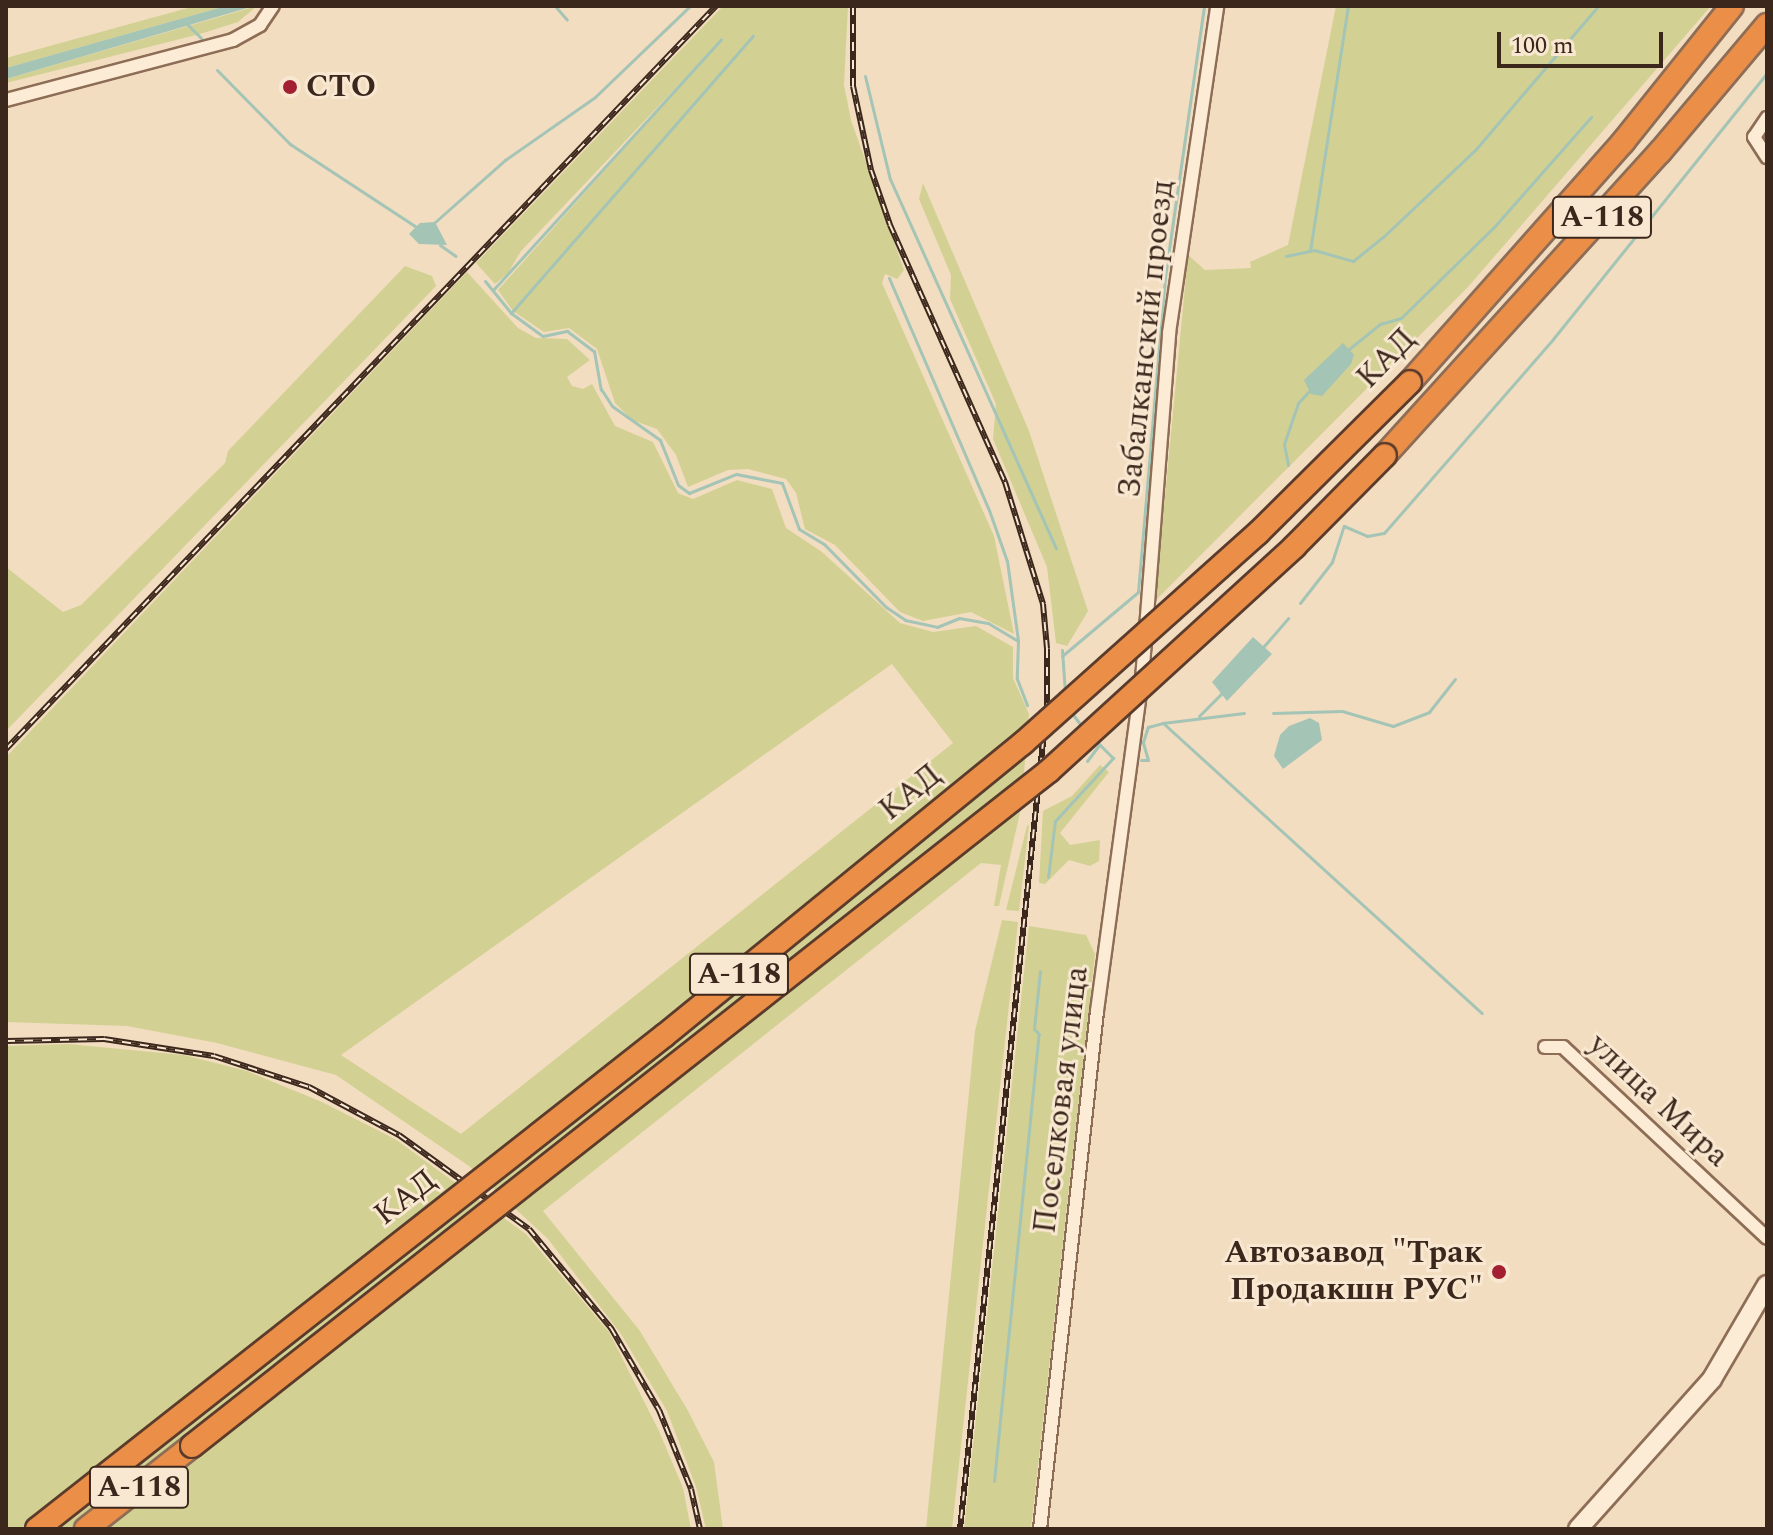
<!DOCTYPE html>
<html>
<head>
<meta charset="utf-8">
<style>
	body { margin:0 }
	#map { position:relative; width:1773px; height:1535px; overflow:hidden; background:#f2ddc0; font-family:Spectral,serif }
	div>[style] { position:absolute }
	.green>* { inset:0; background:#d2d193 }
	.water>* { inset:0; background:#a4c4b6 }
	.stream>* { height:3px; margin:-1.5px; padding:0 1.5px; transform-origin:1.5px; border-radius:1.5px; background:#a4c4b6 }
	.roads { filter:drop-shadow(2px 0 #8e6d56) drop-shadow(-2px 0 #8e6d56) drop-shadow(0 2px #8e6d56) drop-shadow(0 -2px #8e6d56) }
	.street>* { height:12px; margin:-6px; padding:0 6px; transform-origin:6px; border-radius:6px; background:#fcebd5 }
	.secondary>* { height:18px; margin:-9px; padding:0 9px; transform-origin:9px; border-radius:9px; background:#fcebd5 }
	.highway>* { height:22px; margin:-11px; padding:0 11px; transform-origin:11px; border-radius:11px; background:#ea8e48 }
	.rail>* { height:6px; margin-top:-3px; transform-origin:0; background:repeating-linear-gradient(90deg,#f9e8d1 0 9px,#3c271c 0 18px); box-sizing:border-box; border-block:2px solid #3c271c }
	.bridges { filter:drop-shadow(2px 0 #5b3b2b) drop-shadow(-2px 0 #5b3b2b) drop-shadow(0 2px #5b3b2b) drop-shadow(0 -2px #5b3b2b) }
	.highway-bridge>* { height:22px; margin:-11px; padding:0 11px; transform-origin:11px; border-radius:11px; background:#ea8e48 }
	.dots>* { width:22px; height:22px; translate:-50% -50%; box-sizing:border-box; border:4px solid #f9e8d1; border-radius:50% }
	span { translate:-50% -50%; white-space:nowrap; text-align:center; line-height:1.15; -webkit-text-stroke:6px #f9e8d1; paint-order:stroke }
	.shield-label span { padding:2px 6px; background:#f9e8d1; border:2px solid; border-radius:6px; -webkit-text-stroke-width:0 }
	.shield-label { font-size:30px; color:#3c271c; font-weight:700 }
	.poi-label { font-size:32px; color:#3c271c; font-weight:700 }
	.left { translate:0 -50%; text-align:left }
	.right { translate:-100% -50%; text-align:right }
	.street-label { font-size:32px; color:#3c271c }
	.frame { position:absolute; inset:0; border:8px solid #3c271c; pointer-events:none }
	.scale { position:absolute; left:1497px; top:32px; width:166px; height:36px; box-sizing:border-box; border:4px solid #3c271c; border-top:0; padding-left:10px; font-size:24px; line-height:28px; white-space:nowrap; color:#3c271c; -webkit-text-stroke:6px #f9e8d1; paint-order:stroke }
</style>
</head>
<body>
<div id="map">
	<div class="green">
		<div style="clip-path:polygon(195px 6px,226px 6px,6px 68px,6px 58px)"></div>
		<div style="clip-path:polygon(257px 6px,238px 22px,200px 34px,6px 83px,6px 79px)"></div>
		<div style="clip-path:polygon(723px 6px,848px 6px,844px 85px,851px 120px,904px 270px,897px 279px,885px 274px,882px 283px,994px 536px,1014px 634px,971px 612px,923px 621px,900px 612px,835px 545px,805px 529px,796px 493px,786px 479px,748px 469px,728px 470px,688px 487px,676px 455px,657px 429px,632px 420px,615px 403px,597px 349px,569px 328px,544px 332px,513px 311px,498px 290px,724px 37px,521px 251px,508px 273px,495px 284px,476px 263px)"></div>
		<div style="clip-path:polygon(1336px 6px,1711px 6px,1468px 287px,1155px 601px,1188px 255px,1205px 270px,1251px 268px,1250px 262px,1288px 245px)"></div>
		<div style="clip-path:polygon(923px 183px,1029px 431px,1088px 611px,1067px 646px,1056px 643px,1047px 567px,993px 439px,996px 404px,950px 299px,951px 275px,919px 199px)"></div>
		<div style="clip-path:polygon(405px 266px,432px 276px,436px 286px,6px 731px,6px 567px,63px 612px,81px 605px,225px 463px,228px 451px)"></div>
		<div style="clip-path:polygon(evenodd,467px 272px,518px 328px,536px 338px,567px 339px,590px 360px,567px 377px,572px 386px,583px 389px,592px 384px,615px 426px,653px 442px,678px 493px,693px 499px,737px 480px,772px 489px,786px 528px,822px 552px,900px 623px,933px 632px,976px 626px,1013px 647px,1013px 678px,1029px 714px,1021px 808px,999px 906px,994px 906px,1001px 865px,981px 863px,543px 1211px,640px 1331px,687px 1409px,714px 1462px,723px 1529px,706px 1529px,696px 1487px,667px 1411px,621px 1334px,548px 1239px,469px 1166px,336px 1075px,217px 1043px,127px 1026px,6px 1022px,6px 757px,467px 272px,892px 664px,953px 743px,461px 1134px,341px 1055px,892px 664px)"></div>
		<div style="clip-path:polygon(1100px 765px,1109px 772px,1060px 833px,1070px 845px,1100px 840px,1099px 861px,1090px 866px,1069px 860px,1045px 884px,1039px 883px,1043px 811px,1072px 796px)"></div>
		<div style="clip-path:polygon(1029px 825px,1019px 911px,1006px 910px,1027px 826px)"></div>
		<div style="clip-path:polygon(1002px 920px,1018px 922px,952px 1529px,926px 1529px,975px 1031px)"></div>
		<div style="clip-path:polygon(1029px 926px,1086px 935px,1095px 954px,1031px 1529px,964px 1529px)"></div>
		<div style="clip-path:polygon(68px 1044px,184px 1055px,247px 1071px,322px 1102px,395px 1139px,526px 1234px,609px 1332px,659px 1431px,683px 1488px,691px 1529px,6px 1529px,6px 1046px)"></div>
	</div>
	<div class="water">
		<div style="clip-path:polygon(226px 6px,254px 6px,6px 79px,6px 68px)"></div>
		<div style="clip-path:polygon(435px 222px,447px 245px,419px 244px,409px 234px,420px 223px)"></div>
		<div style="clip-path:polygon(1343px 343px,1354px 355px,1351px 364px,1322px 396px,1311px 394px,1304px 380px)"></div>
		<div style="clip-path:polygon(1253px 637px,1272px 654px,1227px 701px,1212px 682px)"></div>
		<div style="clip-path:polygon(1310px 718px,1319px 723px,1322px 740px,1283px 769px,1274px 756px,1280px 735px,1289px 726px)"></div>
	</div>
	<div class="stream">
		<div style="left:555px;top:6px;width:18px;rotate:49deg"></div>
		<div style="left:187px;top:24px;width:20px;rotate:45deg"></div>
		<div style="left:217px;top:70px;width:104px;rotate:45.4deg"></div>
		<div style="left:290px;top:144px;width:153px;rotate:33.3deg"></div>
		<div style="left:865px;top:76px;width:106px;rotate:76.4deg"></div>
		<div style="left:890px;top:179px;width:405px;rotate:65.8deg"></div>
		<div style="left:435px;top:222px;width:94px;rotate:-41.5deg"></div>
		<div style="left:505px;top:160px;width:110px;rotate:-35deg"></div>
		<div style="left:595px;top:97px;width:132px;rotate:-43.8deg"></div>
		<div style="left:440px;top:245px;width:19px;rotate:35deg"></div>
		<div style="left:1310px;top:251px;width:248px;rotate:-81.2deg"></div>
		<div style="left:1286px;top:256px;width:29px;rotate:-12deg"></div>
		<div style="left:1314px;top:250px;width:41px;rotate:15.8deg"></div>
		<div style="left:1353px;top:261px;width:38px;rotate:-39deg"></div>
		<div style="left:1383px;top:237px;width:128px;rotate:-43.4deg"></div>
		<div style="left:1476px;top:149px;width:188px;rotate:-49.5deg"></div>
		<div style="left:889px;top:278px;width:253px;rotate:66.7deg"></div>
		<div style="left:989px;top:510px;width:54px;rotate:70.6deg"></div>
		<div style="left:1007px;top:561px;width:80px;rotate:82.1deg"></div>
		<div style="left:485px;top:281px;width:41px;rotate:50.9deg"></div>
		<div style="left:511px;top:313px;width:39px;rotate:36deg"></div>
		<div style="left:543px;top:336px;width:25px;rotate:-12deg"></div>
		<div style="left:567px;top:331px;width:34px;rotate:37deg"></div>
		<div style="left:594px;top:351px;width:39px;rotate:80deg"></div>
		<div style="left:601px;top:389px;width:20px;rotate:57deg"></div>
		<div style="left:612px;top:406px;width:59px;rotate:35.3deg"></div>
		<div style="left:660px;top:440px;width:48px;rotate:68.2deg"></div>
		<div style="left:678px;top:485px;width:14px;rotate:36deg"></div>
		<div style="left:689px;top:493px;width:51px;rotate:-22deg"></div>
		<div style="left:736px;top:474px;width:47px;rotate:11.1deg"></div>
		<div style="left:782px;top:483px;width:49px;rotate:69.7deg"></div>
		<div style="left:799px;top:529px;width:29px;rotate:31deg"></div>
		<div style="left:824px;top:544px;width:88px;rotate:45.5deg"></div>
		<div style="left:886px;top:607px;width:23px;rotate:34deg"></div>
		<div style="left:905px;top:620px;width:33px;rotate:12deg"></div>
		<div style="left:937px;top:627px;width:24px;rotate:-22deg"></div>
		<div style="left:959px;top:618px;width:29px;rotate:10deg"></div>
		<div style="left:988px;top:623px;width:35px;rotate:31deg"></div>
		<div style="left:1018px;top:641px;width:38px;rotate:92deg"></div>
		<div style="left:1017px;top:679px;width:28px;rotate:69deg"></div>
		<div style="left:493px;top:290px;width:339px;rotate:-47.7deg"></div>
		<div style="left:511px;top:313px;width:368px;rotate:-48.9deg"></div>
		<div style="left:1349px;top:349px;width:40px;rotate:-39deg"></div>
		<div style="left:1380px;top:324px;width:22px;rotate:-16deg"></div>
		<div style="left:1401px;top:318px;width:130px;rotate:-44.4deg"></div>
		<div style="left:1494px;top:227px;width:147px;rotate:-48.6deg"></div>
		<div style="left:1288px;top:465px;width:21px;rotate:-101deg"></div>
		<div style="left:1284px;top:444px;width:43px;rotate:-71.1deg"></div>
		<div style="left:1298px;top:403px;width:19px;rotate:-47deg"></div>
		<div style="left:1300px;top:603px;width:52px;rotate:-52deg"></div>
		<div style="left:1332px;top:562px;width:38px;rotate:-72deg"></div>
		<div style="left:1344px;top:526px;width:25px;rotate:23deg"></div>
		<div style="left:1367px;top:536px;width:17px;rotate:-10deg"></div>
		<div style="left:1384px;top:533px;width:257px;rotate:-48.9deg"></div>
		<div style="left:1553px;top:339px;width:341px;rotate:-51.2deg"></div>
		<div style="left:1264px;top:646px;width:37px;rotate:-49deg"></div>
		<div style="left:1062px;top:650px;width:43px;rotate:86deg"></div>
		<div style="left:1062px;top:656px;width:99px;rotate:-40.1deg"></div>
		<div style="left:1138px;top:592px;width:316px;rotate:-85.1deg"></div>
		<div style="left:1165px;top:277px;width:274px;rotate:-81.8deg"></div>
		<div style="left:1071px;top:712px;width:20px;rotate:53deg"></div>
		<div style="left:1244px;top:713px;width:82px;rotate:173deg"></div>
		<div style="left:1163px;top:723px;width:431px;rotate:42.3deg"></div>
		<div style="left:1273px;top:713px;width:69px;rotate:-1.7deg"></div>
		<div style="left:1342px;top:711px;width:53px;rotate:16.4deg"></div>
		<div style="left:1393px;top:726px;width:39px;rotate:-21deg"></div>
		<div style="left:1429px;top:712px;width:42px;rotate:-51.8deg"></div>
		<div style="left:1199px;top:716px;width:33px;rotate:-45deg"></div>
		<div style="left:1141px;top:760px;width:7px"></div>
		<div style="left:1148px;top:760px;width:19px;rotate:-106deg"></div>
		<div style="left:1143px;top:742px;width:16px;rotate:-72deg"></div>
		<div style="left:1148px;top:727px;width:16px;rotate:-15deg"></div>
		<div style="left:1087px;top:761px;width:20px;rotate:-53deg"></div>
		<div style="left:1048px;top:877px;width:56px;rotate:-82.9deg"></div>
		<div style="left:1055px;top:821px;width:86px;rotate:-47.4deg"></div>
		<div style="left:1113px;top:758px;width:27px;rotate:-135deg"></div>
		<div style="left:994px;top:1481px;width:449px;rotate:-84.3deg"></div>
		<div style="left:1039px;top:1034px;width:7px;rotate:-135deg"></div>
		<div style="left:1034px;top:1029px;width:58px;rotate:-84.1deg"></div>
	</div>
	<div class="roads">
		<div class="street">
			<div style="left:6px;top:100px;width:235px;rotate:-14.8deg"></div>
			<div style="left:233px;top:40px;width:31px;rotate:-29deg"></div>
			<div style="left:260px;top:25px;width:23px;rotate:-56deg"></div>
			<div style="left:1767px;top:118px;width:23px;rotate:124deg"></div>
			<div style="left:1754px;top:137px;width:24px;rotate:57deg"></div>
			<div style="left:1545px;top:1047px;width:18px"></div>
			<div style="left:1563px;top:1047px;width:279px;rotate:43.1deg"></div>
			<div style="left:1040px;top:1529px;width:521px;rotate:-83.72deg"></div>
			<div style="left:1097px;top:1011px;width:335px;rotate:-82.3deg"></div>
			<div style="left:1142px;top:679px;width:347px;rotate:-85.5deg"></div>
			<div style="left:1169px;top:333px;width:331px;rotate:-81.6deg"></div>
		</div>
		<div class="secondary">
			<div style="left:1578px;top:1529px;width:201px;rotate:-48.2deg"></div>
			<div style="left:1712px;top:1379px;width:109px;rotate:-59.7deg"></div>
		</div>
		<div class="highway">
			<div style="left:1410px;top:382px;width:321px;rotate:-48.4deg"></div>
			<div style="left:1623px;top:142px;width:174px;rotate:-51.3deg"></div>
			<div style="left:1385px;top:455px;width:409px;rotate:-47.8deg"></div>
			<div style="left:1660px;top:152px;width:166px;rotate:-49.9deg"></div>
			<div style="left:86px;top:1529px;width:135px;rotate:-38.1deg"></div>
		</div>
	</div>
	<div class="rail">
		<div style="left:853px;top:6px;width:80px;rotate:90deg"></div>
		<div style="left:853px;top:86px;width:86px;rotate:77.9deg"></div>
		<div style="left:871px;top:170px;width:58px;rotate:70.9deg"></div>
		<div style="left:890px;top:225px;width:282px;rotate:65.9deg"></div>
		<div style="left:1005px;top:482px;width:128px;rotate:72.7deg"></div>
		<div style="left:1043px;top:604px;width:45px;rotate:84.9deg"></div>
		<div style="left:1047px;top:649px;width:55px;rotate:90deg"></div>
		<div style="left:1047px;top:704px;width:830px;rotate:96.02deg"></div>
		<div style="left:6px;top:749px;width:1028px;rotate:-46.3deg"></div>
		<div style="left:6px;top:1041px;width:98px;rotate:-1.2deg"></div>
		<div style="left:104px;top:1039px;width:111px;rotate:8.8deg"></div>
		<div style="left:214px;top:1056px;width:100px;rotate:18.1deg"></div>
		<div style="left:309px;top:1087px;width:102px;rotate:28.1deg"></div>
		<div style="left:399px;top:1135px;width:160px;rotate:35.9deg"></div>
		<div style="left:529px;top:1229px;width:129px;rotate:50.4deg"></div>
		<div style="left:611px;top:1328px;width:95px;rotate:59.7deg"></div>
		<div style="left:659px;top:1410px;width:85px;rotate:67.9deg"></div>
		<div style="left:691px;top:1489px;width:41px;rotate:77.3deg"></div>
	</div>
	<div class="bridges">
		<div class="highway-bridge">
			<div style="left:192px;top:1446px;width:1092px;rotate:-38.23deg"></div>
			<div style="left:1050px;top:770px;width:331px;rotate:-42.4deg"></div>
			<div style="left:1294px;top:547px;width:129px;rotate:-45.3deg"></div>
			<div style="left:37px;top:1529px;width:799px;rotate:-38.19deg"></div>
			<div style="left:665px;top:1035px;width:462px;rotate:-39.2deg"></div>
			<div style="left:1023px;top:743px;width:315px;rotate:-41.8deg"></div>
			<div style="left:1258px;top:533px;width:214px;rotate:-44.8deg"></div>
		</div>
	</div>
	<div class="dots">
		<div style="left:290px;top:87px;background:#a32032"></div>
		<div style="left:1499px;top:1272px;background:#a32032"></div>
	</div>
	<div class="shield-label">
		<span style="left:1602px;top:217px">А-118</span>
		<span style="left:739px;top:974px">А-118</span>
		<span style="left:139px;top:1487px">А-118</span>
	</div>
	<div class="poi-label">
		<span class="left" style="left:306px;top:87px">СТО</span>
		<span class="right" style="left:1483px;top:1272px">Автозавод "Трак<br>Продакшн РУС"</span>
	</div>
	<div class="street-label">
		<span style="left:1147px;top:339px;rotate:-84deg">Забалканский проезд</span>
		<span style="left:1387px;top:359px;rotate:-46deg">КАД</span>
		<span style="left:911px;top:793px;rotate:-39deg">КАД</span>
		<span style="left:1062px;top:1100px;rotate:-83deg">Поселковая улица</span>
		<span style="left:1658px;top:1101px;rotate:43deg">улица Мира</span>
		<span style="left:406px;top:1198px;rotate:-38deg">КАД</span>
	</div>
	<div class="frame"></div>
	<div class="scale">100 m</div>
</div>
</body>
</html>
